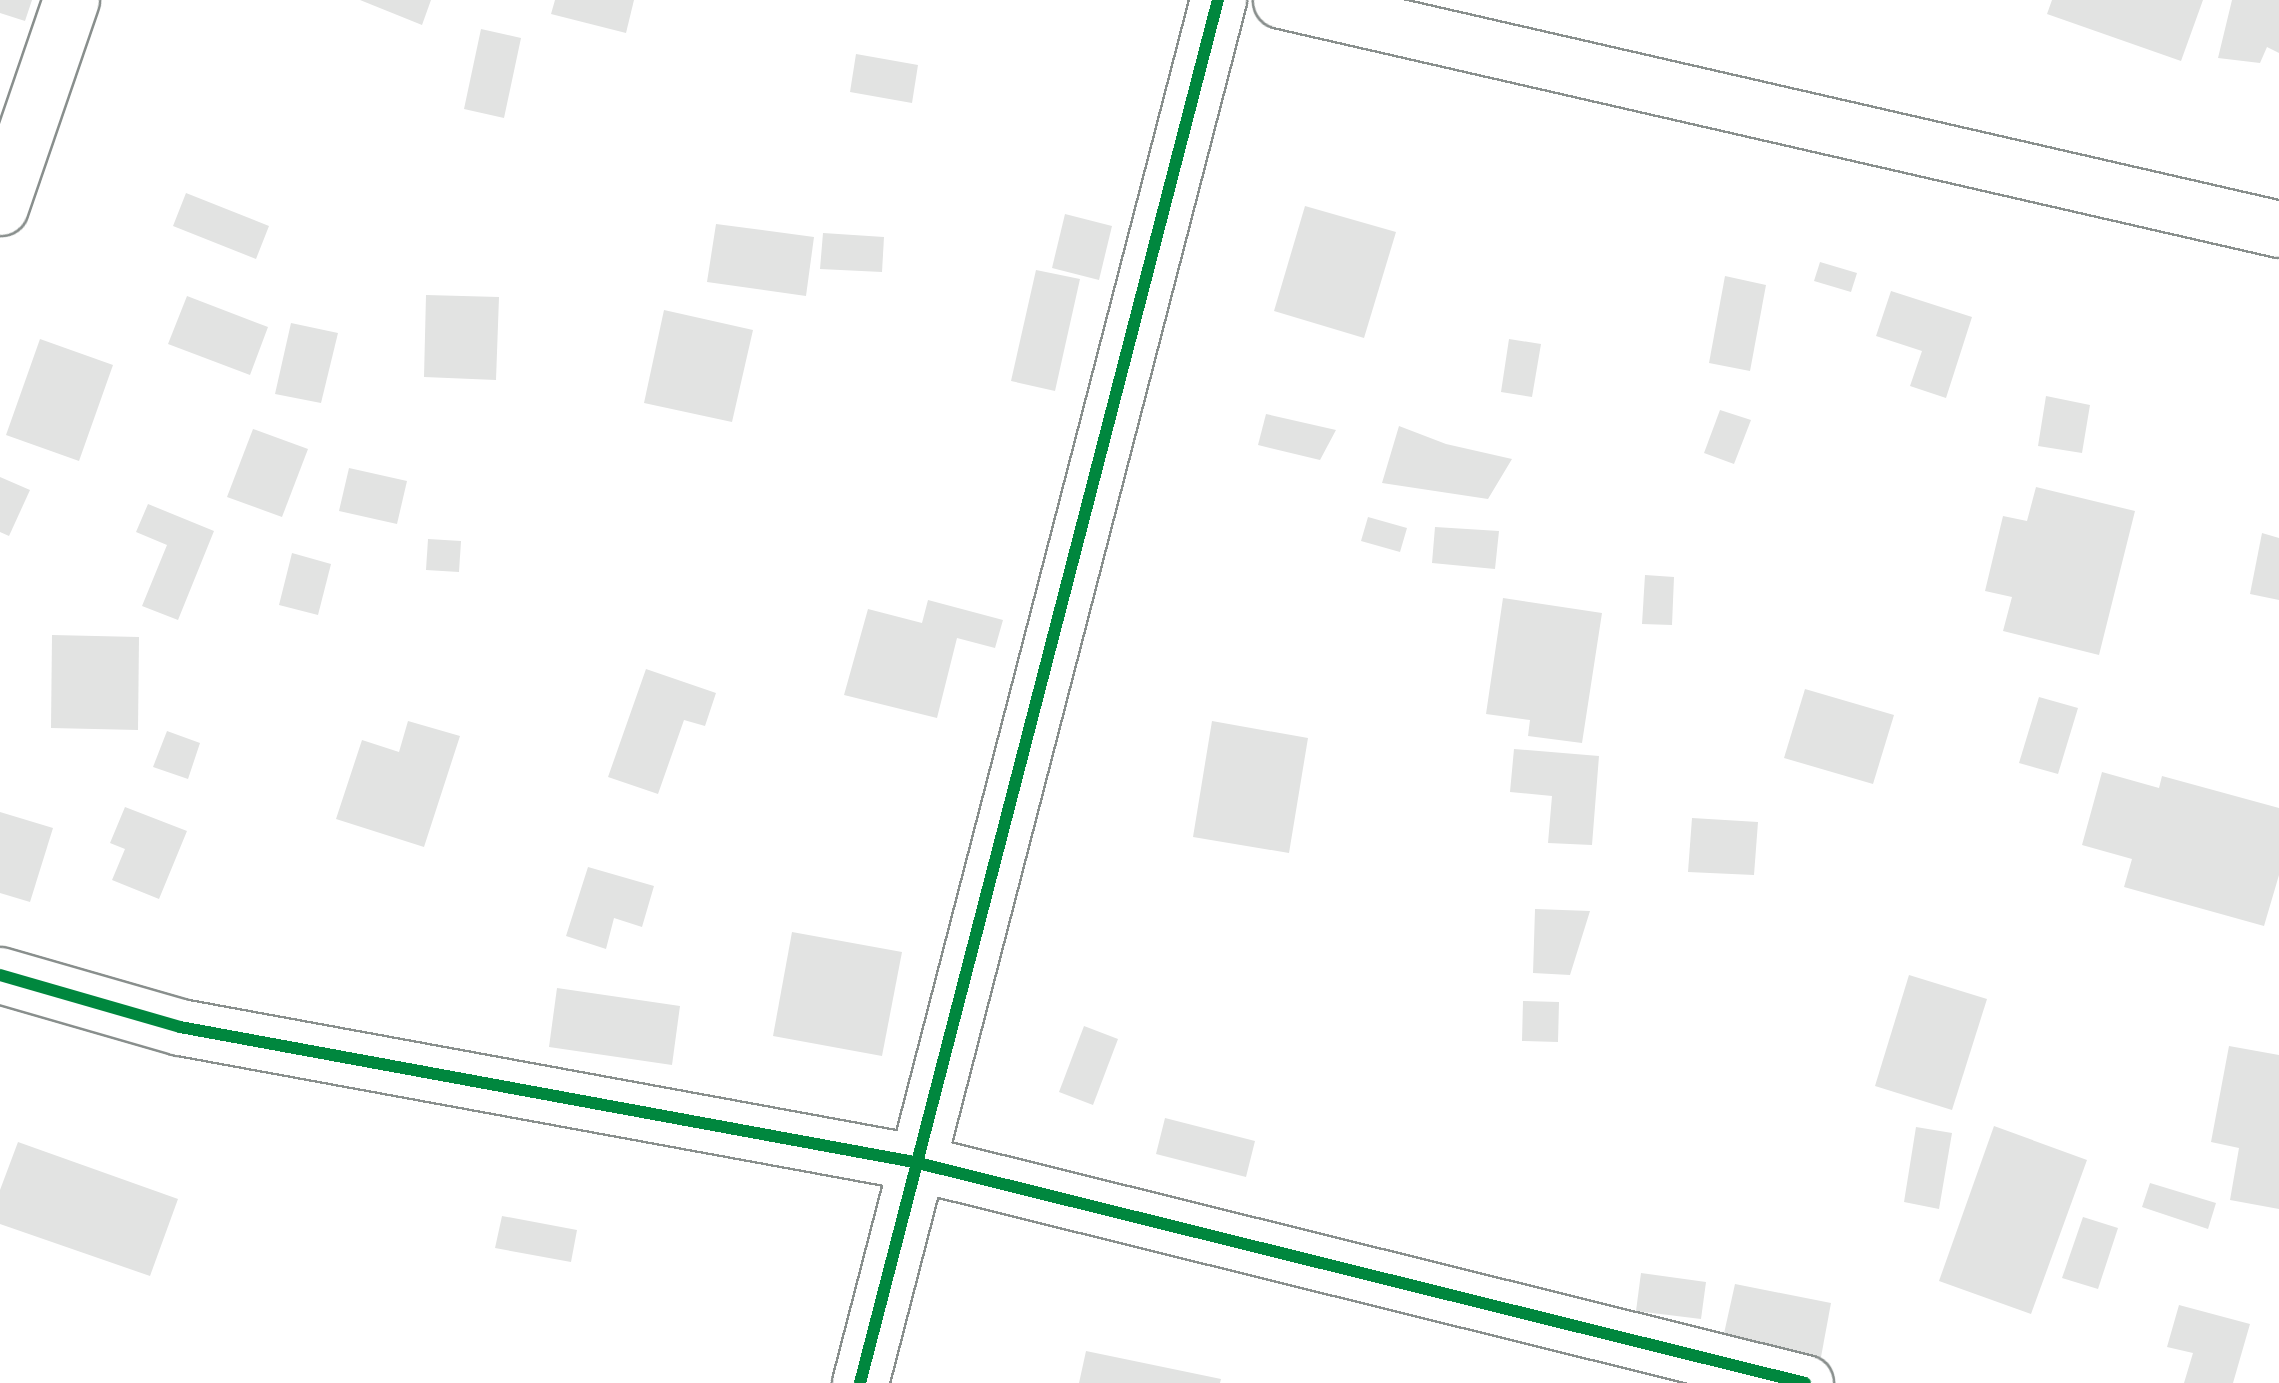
<!DOCTYPE html>
<html>
<head>
<meta charset="utf-8">
<style>
	body { margin:0 }
	#map { position:relative; width:2279px; height:1383px; overflow:hidden; background:#fff; font-family:Caveat,sans-serif }
	div>[style] { position:absolute }
	.building>* { inset:0; background:#e2e3e2 }
	.roads { filter:drop-shadow(2px 0 #898f8d) drop-shadow(-2px 0 #898f8d) drop-shadow(0 2px #898f8d) drop-shadow(0 -2px #898f8d) }
	.street>* { height:55px; margin:-27.5px; padding:0 27.5px; transform-origin:27.5px; border-radius:27.5px; background:#fff }
	.cycleway>* { height:12px; margin:-6px; padding:0 6px; transform-origin:6px; border-radius:6px; background:#00873e }
	span { translate:-50% -50%; white-space:nowrap; text-align:center; line-height:1.15; -webkit-text-stroke:8px #fff; paint-order:stroke }
</style>
</head>
<body>
<div id="map">
	<div class="building">
		<div style="clip-path:polygon(0 0,32px 0,25px 21px,0 13px)"></div>
		<div style="clip-path:polygon(360px 0,431px 0,422px 25px)"></div>
		<div style="clip-path:polygon(555px 0,634px 0,626px 33px,551px 14px)"></div>
		<div style="clip-path:polygon(2052px 0,2203px 0,2181px 61px,2047px 14px)"></div>
		<div style="clip-path:polygon(2232px 0,2279px 0,2279px 53px,2267px 47px,2260px 63px,2218px 58px)"></div>
		<div style="clip-path:polygon(481px 29px,521px 38px,504px 118px,464px 109px)"></div>
		<div style="clip-path:polygon(856px 54px,918px 65px,912px 103px,850px 92px)"></div>
		<div style="clip-path:polygon(186px 193px,269px 226px,256px 259px,173px 226px)"></div>
		<div style="clip-path:polygon(1305px 206px,1396px 232px,1364px 338px,1274px 311px)"></div>
		<div style="clip-path:polygon(1065px 214px,1112px 226px,1099px 280px,1052px 268px)"></div>
		<div style="clip-path:polygon(716px 224px,814px 237px,806px 296px,707px 282px)"></div>
		<div style="clip-path:polygon(823px 233px,884px 237px,882px 272px,820px 269px)"></div>
		<div style="clip-path:polygon(1820px 262px,1857px 273px,1851px 292px,1814px 281px)"></div>
		<div style="clip-path:polygon(1036px 270px,1080px 279px,1055px 391px,1011px 381px)"></div>
		<div style="clip-path:polygon(1725px 276px,1766px 285px,1750px 371px,1709px 363px)"></div>
		<div style="clip-path:polygon(1891px 291px,1972px 317px,1946px 398px,1910px 386px,1922px 351px,1876px 336px)"></div>
		<div style="clip-path:polygon(426px 295px,499px 297px,496px 380px,424px 377px)"></div>
		<div style="clip-path:polygon(187px 296px,268px 327px,250px 375px,168px 344px)"></div>
		<div style="clip-path:polygon(664px 310px,753px 330px,732px 422px,644px 403px)"></div>
		<div style="clip-path:polygon(291px 323px,338px 333px,321px 403px,275px 394px)"></div>
		<div style="clip-path:polygon(40px 339px,113px 365px,79px 461px,6px 435px)"></div>
		<div style="clip-path:polygon(1509px 339px,1541px 344px,1532px 397px,1501px 392px)"></div>
		<div style="clip-path:polygon(2046px 396px,2090px 405px,2082px 453px,2038px 446px)"></div>
		<div style="clip-path:polygon(1720px 410px,1751px 420px,1734px 464px,1704px 453px)"></div>
		<div style="clip-path:polygon(1266px 414px,1336px 430px,1320px 460px,1258px 445px)"></div>
		<div style="clip-path:polygon(1399px 426px,1446px 444px,1512px 459px,1488px 499px,1382px 483px)"></div>
		<div style="clip-path:polygon(253px 429px,308px 449px,282px 517px,227px 497px)"></div>
		<div style="clip-path:polygon(349px 468px,407px 481px,397px 524px,339px 511px)"></div>
		<div style="clip-path:polygon(0 477px,30px 490px,9px 536px,0 532px)"></div>
		<div style="clip-path:polygon(2036px 487px,2135px 511px,2099px 655px,2003px 631px,2012px 597px,1985px 591px,2003px 516px,2027px 521px)"></div>
		<div style="clip-path:polygon(148px 504px,214px 531px,178px 620px,142px 606px,167px 545px,136px 532px)"></div>
		<div style="clip-path:polygon(1368px 517px,1407px 528px,1400px 552px,1361px 541px)"></div>
		<div style="clip-path:polygon(1435px 527px,1499px 531px,1495px 569px,1432px 563px)"></div>
		<div style="clip-path:polygon(2262px 533px,2279px 538px,2279px 600px,2250px 594px)"></div>
		<div style="clip-path:polygon(428px 539px,461px 541px,459px 572px,426px 570px)"></div>
		<div style="clip-path:polygon(292px 553px,331px 564px,318px 615px,279px 605px)"></div>
		<div style="clip-path:polygon(1645px 575px,1674px 577px,1672px 625px,1642px 624px)"></div>
		<div style="clip-path:polygon(1503px 598px,1602px 613px,1582px 743px,1528px 736px,1530px 720px,1486px 714px)"></div>
		<div style="clip-path:polygon(928px 600px,1003px 620px,995px 648px,957px 638px,937px 718px,844px 695px,868px 609px,922px 623px)"></div>
		<div style="clip-path:polygon(52px 635px,139px 637px,138px 730px,51px 728px)"></div>
		<div style="clip-path:polygon(646px 669px,716px 693px,705px 726px,684px 720px,658px 794px,608px 777px)"></div>
		<div style="clip-path:polygon(1805px 689px,1894px 715px,1873px 784px,1784px 758px)"></div>
		<div style="clip-path:polygon(2039px 697px,2078px 708px,2058px 774px,2019px 763px)"></div>
		<div style="clip-path:polygon(408px 721px,460px 736px,424px 847px,336px 819px,362px 740px,399px 752px)"></div>
		<div style="clip-path:polygon(1212px 721px,1308px 738px,1289px 853px,1193px 837px)"></div>
		<div style="clip-path:polygon(167px 731px,200px 743px,188px 779px,153px 767px)"></div>
		<div style="clip-path:polygon(1514px 749px,1599px 756px,1592px 845px,1548px 843px,1552px 796px,1510px 792px)"></div>
		<div style="clip-path:polygon(2102px 772px,2159px 788px,2162px 776px,2279px 808px,2279px 875px,2264px 926px,2124px 887px,2132px 859px,2082px 845px)"></div>
		<div style="clip-path:polygon(125px 807px,187px 831px,159px 899px,112px 880px,125px 849px,110px 843px)"></div>
		<div style="clip-path:polygon(0 812px,53px 828px,30px 902px,0 893px)"></div>
		<div style="clip-path:polygon(1692px 818px,1758px 822px,1754px 875px,1688px 872px)"></div>
		<div style="clip-path:polygon(588px 867px,654px 886px,642px 927px,614px 918px,606px 949px,566px 936px)"></div>
		<div style="clip-path:polygon(1535px 909px,1590px 911px,1570px 975px,1533px 973px)"></div>
		<div style="clip-path:polygon(792px 932px,902px 952px,882px 1056px,773px 1036px)"></div>
		<div style="clip-path:polygon(1909px 975px,1987px 999px,1952px 1110px,1875px 1086px)"></div>
		<div style="clip-path:polygon(557px 988px,680px 1006px,672px 1065px,549px 1047px)"></div>
		<div style="clip-path:polygon(1523px 1001px,1559px 1002px,1558px 1042px,1522px 1041px)"></div>
		<div style="clip-path:polygon(1084px 1026px,1118px 1039px,1093px 1105px,1059px 1092px)"></div>
		<div style="clip-path:polygon(2229px 1046px,2279px 1055px,2279px 1209px,2230px 1200px,2239px 1148px,2211px 1142px)"></div>
		<div style="clip-path:polygon(1165px 1118px,1255px 1141px,1246px 1177px,1156px 1154px)"></div>
		<div style="clip-path:polygon(1994px 1126px,2087px 1160px,2031px 1314px,1939px 1281px)"></div>
		<div style="clip-path:polygon(1916px 1127px,1952px 1133px,1939px 1209px,1904px 1202px)"></div>
		<div style="clip-path:polygon(18px 1142px,178px 1199px,150px 1276px,0 1224px,0 1190px)"></div>
		<div style="clip-path:polygon(2150px 1183px,2216px 1203px,2208px 1229px,2142px 1207px)"></div>
		<div style="clip-path:polygon(502px 1216px,577px 1230px,571px 1262px,495px 1248px)"></div>
		<div style="clip-path:polygon(2083px 1217px,2118px 1228px,2098px 1289px,2062px 1278px)"></div>
		<div style="clip-path:polygon(1641px 1273px,1706px 1282px,1701px 1319px,1636px 1311px)"></div>
		<div style="clip-path:polygon(1735px 1284px,1831px 1303px,1821px 1357px,1723px 1338px)"></div>
		<div style="clip-path:polygon(2179px 1305px,2250px 1324px,2233px 1383px,2184px 1383px,2193px 1353px,2167px 1347px)"></div>
		<div style="clip-path:polygon(1086px 1351px,1221px 1379px,1220px 1383px,1079px 1383px)"></div>
	</div>
	<div class="roads">
		<div class="street">
			<div style="left:1281px;top:0;width:1024px;rotate:12.92deg"></div>
			<div style="left:0;top:207px;width:219px;rotate:-71.1deg"></div>
			<div style="left:0;top:975px;width:187px;rotate:16.1deg"></div>
			<div style="left:180px;top:1027px;width:746px;rotate:10.42deg"></div>
			<div style="left:914px;top:1162px;width:918px;rotate:13.93deg"></div>
			<div style="left:860px;top:1383px;width:1429px;rotate:-75.49deg"></div>
		</div>
	</div>
	<div class="cycleway">
		<div style="left:0;top:975px;width:187px;rotate:16.1deg"></div>
		<div style="left:180px;top:1027px;width:746px;rotate:10.42deg"></div>
		<div style="left:914px;top:1162px;width:918px;rotate:13.93deg"></div>
		<div style="left:860px;top:1383px;width:1429px;rotate:-75.49deg"></div>
	</div>
</div>
</body>
</html>
